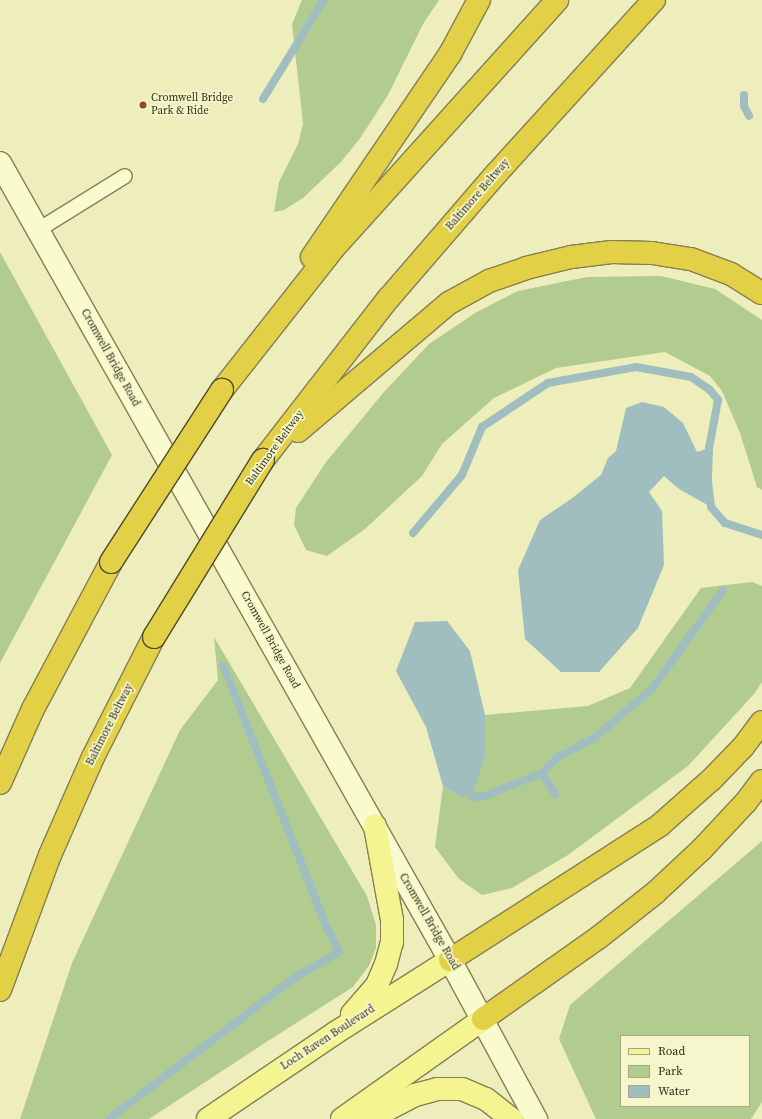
<!DOCTYPE html>
<html>
<head>
<meta charset="utf-8">
<style>
	body { margin:0 }
	#map { position:relative; width:762px; height:1119px; overflow:hidden; background:#edeebb; font-family:"Source Serif 4",serif }
	div>[style] { position:absolute }
	.green>* { inset:0; background:#b2cc90 }
	.water>* { inset:0; background:#a0bebf }
	.stream>* { height:8px; margin:-4px; padding:0 4px; transform-origin:4px; border-radius:4px; background:#a0bebf }
	.roads { filter:drop-shadow(1px 0 #867f55) drop-shadow(-1px 0 #867f55) drop-shadow(0 1px #867f55) drop-shadow(0 -1px #867f55) }
	.lane>* { height:14px; margin:-7px; padding:0 7px; transform-origin:7px; border-radius:7px; background:#f9face }
	.secondary>* { height:22px; margin:-11px; padding:0 11px; transform-origin:11px; border-radius:11px; background:#f9face }
	.primary>* { height:22px; margin:-11px; padding:0 11px; transform-origin:11px; border-radius:11px; background:#f4f490 }
	.highway>* { height:22px; margin:-11px; padding:0 11px; transform-origin:11px; border-radius:11px; background:#e2d047 }
	.bridges { filter:drop-shadow(1px 0 #534a2a) drop-shadow(-1px 0 #534a2a) drop-shadow(0 1px #534a2a) drop-shadow(0 -1px #534a2a) }
	.highway-bridge>* { height:22px; margin:-11px; padding:0 11px; transform-origin:11px; border-radius:11px; background:#e2d047 }
	.dots>* { width:11px; height:11px; translate:-50% -50%; box-sizing:border-box; border:2px solid #f5f6cb; border-radius:50% }
	span { translate:-50% -50%; white-space:nowrap; text-align:center; line-height:1.15; -webkit-text-stroke:3.5px #f5f6cb; paint-order:stroke }
	.poi-label { font-size:11px; color:#342f1a }
	.left { translate:0 -50%; text-align:left }
	.street-label { font-size:11px; color:#342f1a }
	.legend { position:absolute; left:620px; top:1035px; width:130px; height:72px; box-sizing:border-box; background:#f5f6cb; border:1px solid #a8a684; margin:0; padding:5px 7px; list-style:none; font-size:12px; color:#342f1a }
	.legend li { display:flex; align-items:center; gap:8px; height:20px }
	.legend b { width:20px; border:1px solid #a8a684 }
</style>
</head>
<body>
<div id="map">
	<div class="green">
		<div style="clip-path:polygon(302px 0,439px 0,423px 24px,388px 95px,361px 137px,341px 162px,303px 198px,284px 210px,274px 212px,279px 182px,298px 144px,303px 124px,292px 24px)"></div>
		<div style="clip-path:polygon(0 252px,112px 455px,0 663px)"></div>
		<div style="clip-path:polygon(661px 276px,715px 289px,762px 320px,762px 490px,757px 487px,740px 433px,722px 391px,710px 376px,665px 352px,556px 368px,494px 398px,442px 444px,422px 476px,365px 529px,327px 556px,306px 550px,294px 525px,296px 508px,326px 462px,384px 392px,429px 344px,475px 313px,518px 291px,587px 277px)"></div>
		<div style="clip-path:polygon(752px 582px,762px 586px,762px 682px,754px 694px,688px 766px,568px 855px,512px 888px,482px 895px,459px 879px,435px 847px,443px 786px,460px 796px,485px 755px,485px 715px,588px 706px,630px 688px,701px 588px)"></div>
		<div style="clip-path:polygon(214px 637px,367px 896px,376px 925px,376px 948px,369px 966px,353px 987px,260px 1046px,149px 1119px,20px 1119px,72px 963px,180px 730px,218px 680px)"></div>
		<div style="clip-path:polygon(evenodd,762px 841px,762px 1102px,751px 1119px,596px 1119px,559px 1039px,570px 1005px,762px 841px,621px 1036px,749px 1036px,749px 1106px,621px 1106px,621px 1036px)"></div>
	</div>
	<div class="water">
		<div style="clip-path:polygon(642px 402px,664px 407px,683px 423px,697px 452px,709px 448px,708px 482px,711px 507px,679px 489px,664px 476px,649px 492px,662px 511px,664px 565px,638px 628px,599px 672px,561px 672px,525px 639px,518px 570px,540px 520px,571px 499px,601px 475px,608px 458px,616px 451px,626px 408px)"></div>
		<div style="clip-path:polygon(447px 621px,470px 651px,485px 715px,485px 755px,472px 797px,460px 796px,443px 786px,426px 727px,396px 671px,415px 622px)"></div>
	</div>
	<div class="stream">
		<div style="left:744px;top:95px;width:11px;rotate:90deg"></div>
		<div style="left:744px;top:106px;width:11px;rotate:63deg"></div>
		<div style="left:263px;top:99px;width:116px;rotate:-58.4deg"></div>
		<div style="left:413px;top:533px;width:76px;rotate:-49.8deg"></div>
		<div style="left:462px;top:475px;width:52px;rotate:-67.4deg"></div>
		<div style="left:482px;top:427px;width:79px;rotate:-33.7deg"></div>
		<div style="left:548px;top:383px;width:89px;rotate:-10.3deg"></div>
		<div style="left:636px;top:367px;width:56px;rotate:10.3deg"></div>
		<div style="left:691px;top:377px;width:23px;rotate:34deg"></div>
		<div style="left:710px;top:390px;width:13px;rotate:51deg"></div>
		<div style="left:718px;top:400px;width:49px;rotate:100.6deg"></div>
		<div style="left:709px;top:448px;width:34px;rotate:92deg"></div>
		<div style="left:708px;top:482px;width:25px;rotate:83deg"></div>
		<div style="left:711px;top:507px;width:21px;rotate:49deg"></div>
		<div style="left:725px;top:523px;width:39px;rotate:18deg"></div>
		<div style="left:542px;top:773px;width:25px;rotate:58deg"></div>
		<div style="left:472px;top:797px;width:13px;rotate:-4deg"></div>
		<div style="left:485px;top:796px;width:61px;rotate:-22deg"></div>
		<div style="left:542px;top:773px;width:23px;rotate:-45deg"></div>
		<div style="left:558px;top:757px;width:41px;rotate:-27.8deg"></div>
		<div style="left:594px;top:738px;width:76px;rotate:-40.2deg"></div>
		<div style="left:652px;top:689px;width:122px;rotate:-54.4deg"></div>
		<div style="left:109px;top:1119px;width:236px;rotate:-37.3deg"></div>
		<div style="left:297px;top:976px;width:48px;rotate:-29.7deg"></div>
		<div style="left:339px;top:952px;width:32px;rotate:-116deg"></div>
		<div style="left:325px;top:923px;width:277px;rotate:-111.6deg"></div>
	</div>
	<div class="roads">
		<div class="lane">
			<div style="left:38px;top:230px;width:102px;rotate:-31.8deg"></div>
		</div>
		<div class="secondary">
			<div style="left:0;top:163px;width:915px;rotate:60.55deg"></div>
			<div style="left:450px;top:960px;width:181px;rotate:61.6deg"></div>
		</div>
		<div class="primary">
			<div style="left:352px;top:1014px;width:38px;rotate:-49deg"></div>
			<div style="left:377px;top:985px;width:23px;rotate:-67deg"></div>
			<div style="left:386px;top:964px;width:23px;rotate:-75deg"></div>
			<div style="left:392px;top:942px;width:22px;rotate:-90deg"></div>
			<div style="left:392px;top:920px;width:96px;rotate:-100.3deg"></div>
			<div style="left:208px;top:1119px;width:153px;rotate:-34.1deg"></div>
			<div style="left:335px;top:1033px;width:136px;rotate:-32.4deg"></div>
			<div style="left:342px;top:1119px;width:173px;rotate:-35.3deg"></div>
			<div style="left:369px;top:1119px;width:52px;rotate:-27.6deg"></div>
			<div style="left:415px;top:1095px;width:23px;rotate:-15deg"></div>
			<div style="left:437px;top:1089px;width:25px"></div>
			<div style="left:462px;top:1089px;width:26px;rotate:23deg"></div>
			<div style="left:486px;top:1099px;width:33px;rotate:38deg"></div>
		</div>
		<div class="highway">
			<div style="left:312px;top:257px;width:245px;rotate:-55.8deg"></div>
			<div style="left:450px;top:54px;width:61px;rotate:-61.8deg"></div>
			<div style="left:222px;top:390px;width:179px;rotate:-51.8deg"></div>
			<div style="left:333px;top:249px;width:335px;rotate:-48deg"></div>
			<div style="left:298px;top:431px;width:198px;rotate:-40.3deg"></div>
			<div style="left:449px;top:303px;width:46px;rotate:-28.8deg"></div>
			<div style="left:489px;top:281px;width:39px;rotate:-19deg"></div>
			<div style="left:526px;top:268px;width:46px;rotate:-13.7deg"></div>
			<div style="left:571px;top:257px;width:41px;rotate:-7deg"></div>
			<div style="left:612px;top:252px;width:40px;rotate:1.4deg"></div>
			<div style="left:652px;top:253px;width:39px;rotate:9deg"></div>
			<div style="left:691px;top:259px;width:43px;rotate:20.6deg"></div>
			<div style="left:731px;top:274px;width:36px;rotate:32deg"></div>
			<div style="left:263px;top:460px;width:204px;rotate:-52.2deg"></div>
			<div style="left:388px;top:299px;width:165px;rotate:-49.2deg"></div>
			<div style="left:496px;top:174px;width:235px;rotate:-47.8deg"></div>
			<div style="left:0;top:783px;width:81px;rotate:-66deg"></div>
			<div style="left:33px;top:709px;width:166px;rotate:-62deg"></div>
			<div style="left:450px;top:960px;width:250px;rotate:-32.7deg"></div>
			<div style="left:660px;top:825px;width:69px;rotate:-41.5deg"></div>
			<div style="left:712px;top:779px;width:45px;rotate:-45.9deg"></div>
			<div style="left:743px;top:747px;width:31px;rotate:-53deg"></div>
			<div style="left:0;top:990px;width:144px;rotate:-69.7deg"></div>
			<div style="left:50px;top:855px;width:107px;rotate:-66.3deg"></div>
			<div style="left:93px;top:757px;width:135px;rotate:-63.1deg"></div>
			<div style="left:483px;top:1019px;width:141px;rotate:-35.2deg"></div>
			<div style="left:598px;top:938px;width:73px;rotate:-38.3deg"></div>
			<div style="left:655px;top:893px;width:64px;rotate:-43.1deg"></div>
			<div style="left:702px;top:849px;width:64px;rotate:-46.9deg"></div>
			<div style="left:746px;top:802px;width:26px;rotate:-53deg"></div>
		</div>
	</div>
	<div class="bridges">
		<div class="highway-bridge">
			<div style="left:111px;top:562px;width:205px;rotate:-57.2deg"></div>
			<div style="left:154px;top:637px;width:208px;rotate:-58.4deg"></div>
		</div>
	</div>
	<div class="dots">
		<div style="left:143px;top:105px;background:#964724"></div>
	</div>
	<div class="poi-label">
		<span class="left" style="left:151px;top:105px">Cromwell Bridge<br>Park &amp; Ride</span>
	</div>
	<div class="street-label">
		<span style="left:478px;top:195px;rotate:-49deg">Baltimore Beltway</span>
		<span style="left:110px;top:358px;rotate:61deg">Cromwell Bridge Road</span>
		<span style="left:275px;top:448px;rotate:-54deg">Baltimore Beltway</span>
		<span style="left:270px;top:640px;rotate:61deg">Cromwell Bridge Road</span>
		<span style="left:110px;top:725px;rotate:-63deg">Baltimore Beltway</span>
		<span style="left:429px;top:922px;rotate:60deg">Cromwell Bridge Road</span>
		<span style="left:328px;top:1038px;rotate:-33deg">Loch Raven Boulevard</span>
	</div>
	<ul class="legend">
	<li><b style="height:5px;background:#f4f490"></b>Road</li>
	<li><b style="height:11px;background:#b2cc90"></b>Park</li>
	<li><b style="height:11px;background:#a0bebf"></b>Water</li>
	</ul>
</div>
</body>
</html>
